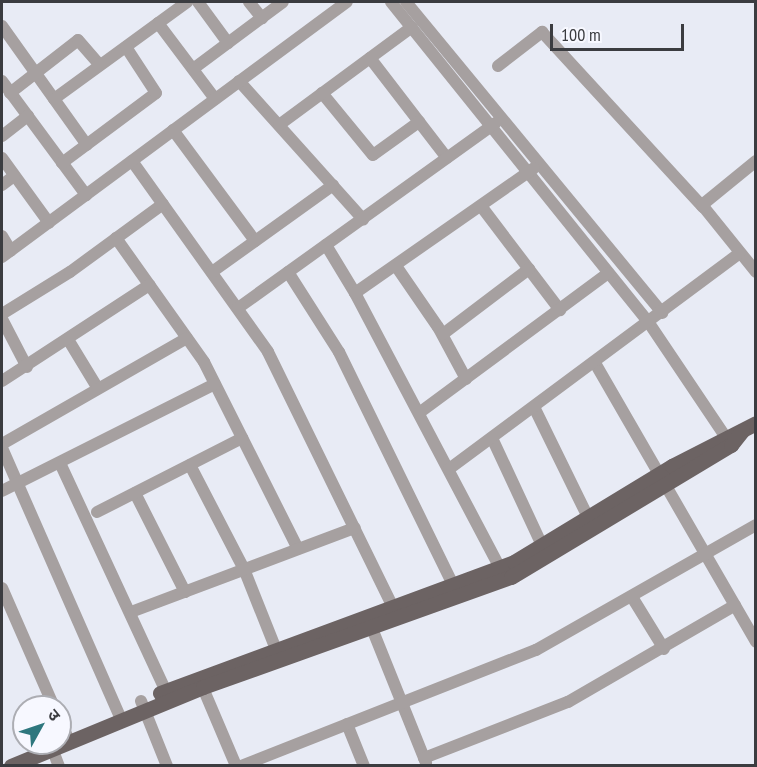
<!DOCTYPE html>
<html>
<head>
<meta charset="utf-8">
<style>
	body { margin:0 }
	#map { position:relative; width:757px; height:767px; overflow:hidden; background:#e8ebf5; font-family:"PT Sans Narrow","Noto Sans Devanagari",sans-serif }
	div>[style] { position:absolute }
	.minor>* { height:12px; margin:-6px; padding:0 6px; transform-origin:6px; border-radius:6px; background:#a6a0a0 }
	.major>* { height:15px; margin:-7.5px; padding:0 7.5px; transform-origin:7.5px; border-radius:7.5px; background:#6c6363 }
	span { translate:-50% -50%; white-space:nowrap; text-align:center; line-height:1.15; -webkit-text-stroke:5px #f7f8ff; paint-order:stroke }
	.frame { position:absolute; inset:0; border:3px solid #3b3c40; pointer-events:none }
	.north { position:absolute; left:12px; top:695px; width:60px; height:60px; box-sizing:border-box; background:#f7f8ff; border:2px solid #acadb3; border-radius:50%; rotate:50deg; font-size:16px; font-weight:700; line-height:24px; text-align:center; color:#3b3c40 }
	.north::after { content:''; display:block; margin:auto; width:21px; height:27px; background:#2e777e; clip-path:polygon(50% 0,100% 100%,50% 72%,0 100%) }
	.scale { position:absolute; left:550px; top:24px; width:134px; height:27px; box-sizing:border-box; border:3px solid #3b3c40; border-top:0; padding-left:8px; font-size:18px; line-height:21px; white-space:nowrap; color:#3b3c40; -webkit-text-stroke:4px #f7f8ff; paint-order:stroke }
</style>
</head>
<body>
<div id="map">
	<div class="minor">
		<div style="left:198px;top:2px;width:51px;rotate:53.8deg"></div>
		<div style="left:249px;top:2px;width:21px;rotate:51deg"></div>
		<div style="left:391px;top:2px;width:412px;rotate:51.2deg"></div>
		<div style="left:649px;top:323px;width:147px;rotate:56.1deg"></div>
		<div style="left:406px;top:2px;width:403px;rotate:50.5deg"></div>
		<div style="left:158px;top:23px;width:95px;rotate:53.1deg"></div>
		<div style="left:2px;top:26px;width:146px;rotate:54.5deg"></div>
		<div style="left:370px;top:58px;width:126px;rotate:52.4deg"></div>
		<div style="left:498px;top:66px;width:56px;rotate:-37.7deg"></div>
		<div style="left:542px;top:32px;width:238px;rotate:47.4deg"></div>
		<div style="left:193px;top:69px;width:112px;rotate:-36.7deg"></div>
		<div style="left:2px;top:81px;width:142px;rotate:53.6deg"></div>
		<div style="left:239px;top:81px;width:186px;rotate:48.1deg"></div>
		<div style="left:10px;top:93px;width:86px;rotate:-37.9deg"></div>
		<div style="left:78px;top:40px;width:33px;rotate:49deg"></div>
		<div style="left:322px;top:93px;width:80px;rotate:50.6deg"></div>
		<div style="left:373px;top:155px;width:57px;rotate:-35.7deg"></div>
		<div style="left:54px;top:99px;width:165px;rotate:-36.1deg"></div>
		<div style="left:279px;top:125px;width:165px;rotate:-36.4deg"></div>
		<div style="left:173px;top:130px;width:138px;rotate:53.5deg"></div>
		<div style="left:2px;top:136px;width:33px;rotate:-38deg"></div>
		<div style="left:2px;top:158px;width:80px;rotate:54.1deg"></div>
		<div style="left:132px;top:161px;width:234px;rotate:54.5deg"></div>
		<div style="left:268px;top:352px;width:284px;rotate:63.9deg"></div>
		<div style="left:756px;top:161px;width:70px;rotate:140.8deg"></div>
		<div style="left:702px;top:205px;width:86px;rotate:51.1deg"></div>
		<div style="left:62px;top:163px;width:117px;rotate:-36.7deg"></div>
		<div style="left:156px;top:93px;width:55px;rotate:-123.1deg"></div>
		<div style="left:2px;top:185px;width:15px;rotate:-37deg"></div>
		<div style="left:481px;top:206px;width:131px;rotate:52.8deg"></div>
		<div style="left:2px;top:236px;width:17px;rotate:59deg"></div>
		<div style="left:116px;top:238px;width:152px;rotate:54.6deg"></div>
		<div style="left:204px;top:362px;width:209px;rotate:63.3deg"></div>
		<div style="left:326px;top:245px;width:56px;rotate:58.9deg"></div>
		<div style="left:355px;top:293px;width:318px;rotate:62.2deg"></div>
		<div style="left:2px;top:257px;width:429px;rotate:-36.5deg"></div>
		<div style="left:396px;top:266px;width:74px;rotate:55.5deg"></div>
		<div style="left:438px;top:327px;width:59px;rotate:61.7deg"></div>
		<div style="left:212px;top:272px;width:149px;rotate:-35.7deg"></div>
		<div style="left:288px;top:272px;width:95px;rotate:57.5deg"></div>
		<div style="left:339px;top:352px;width:259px;rotate:63.9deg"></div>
		<div style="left:355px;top:293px;width:218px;rotate:-34.9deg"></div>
		<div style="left:238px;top:308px;width:317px;rotate:-35.7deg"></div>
		<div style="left:2px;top:314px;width:80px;rotate:-31.7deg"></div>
		<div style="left:70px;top:272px;width:115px;rotate:-36.2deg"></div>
		<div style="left:2px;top:319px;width:54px;rotate:62.5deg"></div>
		<div style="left:443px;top:334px;width:108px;rotate:-37.1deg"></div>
		<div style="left:69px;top:341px;width:54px;rotate:58.7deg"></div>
		<div style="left:595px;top:363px;width:322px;rotate:60deg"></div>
		<div style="left:2px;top:381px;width:176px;rotate:-33.1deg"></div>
		<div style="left:534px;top:407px;width:123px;rotate:63.9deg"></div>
		<div style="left:419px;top:413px;width:235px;rotate:-36.5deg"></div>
		<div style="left:492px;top:438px;width:118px;rotate:65deg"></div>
		<div style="left:2px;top:444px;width:213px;rotate:-29.8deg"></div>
		<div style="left:2px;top:448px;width:296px;rotate:66.3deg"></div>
		<div style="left:60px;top:463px;width:251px;rotate:65.1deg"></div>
		<div style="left:190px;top:465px;width:117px;rotate:62.6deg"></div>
		<div style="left:244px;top:569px;width:95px;rotate:68.3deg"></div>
		<div style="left:449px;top:469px;width:362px;rotate:-36.6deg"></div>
		<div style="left:2px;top:491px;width:238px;rotate:-26.7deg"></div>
		<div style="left:135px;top:493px;width:111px;rotate:63.2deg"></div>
		<div style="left:97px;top:512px;width:163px;rotate:-27deg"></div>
		<div style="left:2px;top:588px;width:130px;rotate:66.4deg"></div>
		<div style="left:632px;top:597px;width:61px;rotate:58.4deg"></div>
		<div style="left:131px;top:612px;width:239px;rotate:-20.6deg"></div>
		<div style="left:369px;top:621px;width:153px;rotate:68.1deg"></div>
		<div style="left:200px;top:681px;width:92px;rotate:67deg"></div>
		<div style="left:141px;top:701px;width:70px;rotate:68.2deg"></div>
		<div style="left:60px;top:721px;width:21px;rotate:65deg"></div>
		<div style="left:347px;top:724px;width:45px;rotate:68deg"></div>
		<div style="left:50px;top:743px;width:25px;rotate:69deg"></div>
		<div style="left:424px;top:758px;width:155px;rotate:-21.3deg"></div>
		<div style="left:568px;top:702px;width:193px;rotate:-30.1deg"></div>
		<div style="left:241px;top:766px;width:317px;rotate:-21.5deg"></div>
		<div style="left:536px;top:650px;width:253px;rotate:-29.6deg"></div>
	</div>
	<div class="major">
		<div style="left:160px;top:693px;width:377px;rotate:-20.3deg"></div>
		<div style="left:514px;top:562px;width:185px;rotate:-31.3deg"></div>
		<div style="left:672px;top:466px;width:94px;rotate:-27.1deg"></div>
		<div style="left:11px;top:766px;width:208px;rotate:-22.4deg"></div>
		<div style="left:203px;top:687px;width:327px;rotate:-19.7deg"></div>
		<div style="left:511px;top:577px;width:257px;rotate:-31deg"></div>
		<div style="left:731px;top:445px;width:18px;rotate:-52deg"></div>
	</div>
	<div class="frame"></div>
	<div class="north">उ</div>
	<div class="scale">100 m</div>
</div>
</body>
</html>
